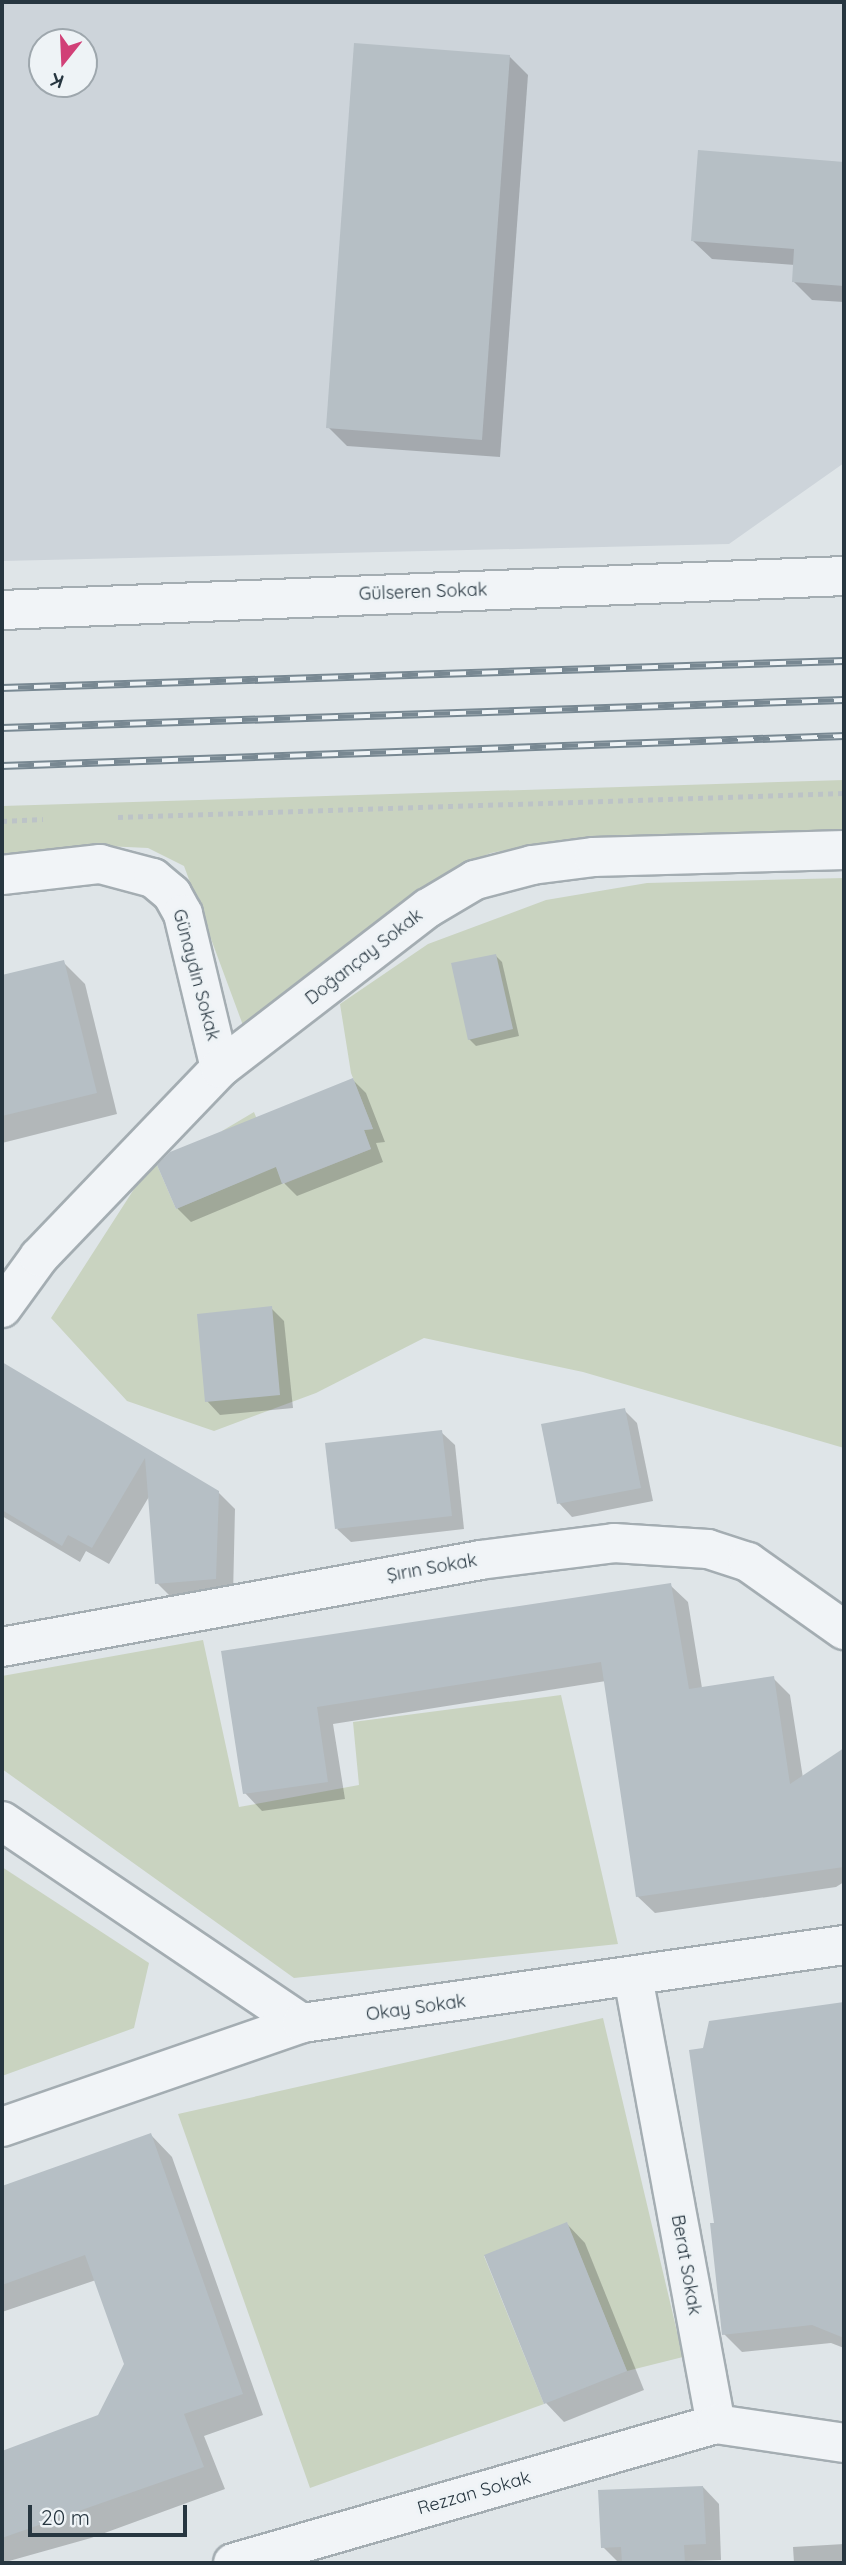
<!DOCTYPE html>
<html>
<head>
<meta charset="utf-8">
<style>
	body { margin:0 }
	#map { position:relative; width:846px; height:2565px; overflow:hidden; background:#dfe5e8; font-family:Quicksand,sans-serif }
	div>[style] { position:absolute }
	.built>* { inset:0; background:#cdd4da }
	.green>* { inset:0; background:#c9d3c0 }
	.shadow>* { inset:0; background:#0003 }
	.building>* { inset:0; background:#b6bfc5 }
	.path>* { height:4.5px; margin-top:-2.25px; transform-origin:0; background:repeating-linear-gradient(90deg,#bcc3c7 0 5px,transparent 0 10px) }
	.roads { filter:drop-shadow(2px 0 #a4adb2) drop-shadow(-2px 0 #a4adb2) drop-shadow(0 2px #a4adb2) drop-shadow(0 -2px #a4adb2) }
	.minor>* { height:38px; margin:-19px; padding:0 19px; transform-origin:19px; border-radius:19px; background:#f1f4f7 }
	.rail>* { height:8px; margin-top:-4px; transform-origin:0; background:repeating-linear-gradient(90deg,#eef3f6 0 16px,#788892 0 32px); box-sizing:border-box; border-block:2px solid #788892 }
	span { translate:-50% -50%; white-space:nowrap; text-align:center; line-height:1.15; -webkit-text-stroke:6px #eef3f6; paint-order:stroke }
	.street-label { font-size:18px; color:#273640 }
	.frame { position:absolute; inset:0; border:4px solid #273640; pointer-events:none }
	.north { position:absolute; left:28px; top:28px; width:70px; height:70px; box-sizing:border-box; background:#eef3f6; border:2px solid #9ea7ad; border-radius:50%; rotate:198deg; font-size:19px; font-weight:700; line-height:28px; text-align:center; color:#273640 }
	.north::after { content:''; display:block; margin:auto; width:24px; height:32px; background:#d14077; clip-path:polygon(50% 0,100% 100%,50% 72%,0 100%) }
	.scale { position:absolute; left:28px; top:2505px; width:159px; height:32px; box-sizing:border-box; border:4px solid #273640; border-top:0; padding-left:9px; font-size:21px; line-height:24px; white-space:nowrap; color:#273640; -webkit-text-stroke:5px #eef3f6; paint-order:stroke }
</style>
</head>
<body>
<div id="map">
	<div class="built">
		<div style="clip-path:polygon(evenodd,2px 2px,844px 2px,844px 463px,729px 544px,2px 561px,2px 2px,42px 42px,84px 42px,84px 84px,42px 84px,42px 42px)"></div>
	</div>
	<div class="green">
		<div style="clip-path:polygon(844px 780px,844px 834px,538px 844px,491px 853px,456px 867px,244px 1028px,184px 866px,148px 848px,105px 846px,2px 858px,2px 806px)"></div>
		<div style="clip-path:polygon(844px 878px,844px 1448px,583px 1372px,424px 1338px,316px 1393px,214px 1431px,127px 1401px,51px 1318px,154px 1158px,176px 1209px,242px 1181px,222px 1131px,254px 1112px,283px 1184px,371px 1149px,364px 1130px,373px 1129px,351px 1073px,340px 1004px,428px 944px,546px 900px,647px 883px)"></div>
		<div style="clip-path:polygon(203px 1640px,239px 1807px,359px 1785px,353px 1722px,561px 1695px,618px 1944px,294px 1978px,2px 1769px,2px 1676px)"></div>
		<div style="clip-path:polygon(2px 1867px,149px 1963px,134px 2028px,2px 2076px)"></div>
		<div style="clip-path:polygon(603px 2018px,683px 2357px,627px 2371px,567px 2223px,484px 2256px,544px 2404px,310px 2488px,178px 2114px)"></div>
	</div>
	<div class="shadow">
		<div style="clip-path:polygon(509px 56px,528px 75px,500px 457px,347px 446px,328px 427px)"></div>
		<div style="clip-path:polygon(700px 152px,844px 163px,844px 302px,812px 300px,794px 282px,795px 265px,712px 259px,693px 241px)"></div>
		<div style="clip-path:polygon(495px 955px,502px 962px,519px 1036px,476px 1046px,469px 1039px)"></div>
		<div style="clip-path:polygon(63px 962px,85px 984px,117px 1114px,2px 1143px,2px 977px)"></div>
		<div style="clip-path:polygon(353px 1080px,366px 1093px,385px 1142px,376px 1143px,383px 1162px,297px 1196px,284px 1183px,191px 1222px,177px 1208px)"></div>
		<div style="clip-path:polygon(271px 1308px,284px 1321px,293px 1408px,220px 1415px,207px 1401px)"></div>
		<div style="clip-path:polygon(15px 1372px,218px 1492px,235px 1509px,233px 1596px,174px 1600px,157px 1583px,150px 1495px,109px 1564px,86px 1551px,80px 1562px,2px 1516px,2px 1393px)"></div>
		<div style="clip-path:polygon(624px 1410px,637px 1423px,653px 1501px,572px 1517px,559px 1503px)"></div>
		<div style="clip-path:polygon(441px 1432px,455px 1445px,464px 1529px,351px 1542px,337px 1529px)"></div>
		<div style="clip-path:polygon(670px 1585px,688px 1602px,702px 1688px,773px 1678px,790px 1695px,803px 1778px,844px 1750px,844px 1882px,836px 1887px,655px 1913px,637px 1896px,606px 1681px,333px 1724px,345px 1799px,262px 1811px,245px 1793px,223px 1653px)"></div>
		<div style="clip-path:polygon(844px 2003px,844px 2348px,831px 2343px,742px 2352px,724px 2334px,704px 2050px,711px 2022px)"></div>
		<div style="clip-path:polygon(151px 2135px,172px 2157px,263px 2415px,204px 2436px,225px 2489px,91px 2538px,2px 2563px,2px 2452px,99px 2416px,126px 2364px,96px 2280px,2px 2312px,2px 2187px)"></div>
		<div style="clip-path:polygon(567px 2224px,585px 2243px,644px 2390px,564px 2422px,546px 2403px)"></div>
		<div style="clip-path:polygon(703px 2487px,719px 2504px,721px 2560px,619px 2563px,603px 2547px)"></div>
		<div style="clip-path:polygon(844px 2544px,844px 2563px,794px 2563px,793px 2547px)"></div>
	</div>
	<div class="building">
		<div style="clip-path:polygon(354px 43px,510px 55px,482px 440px,326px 428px)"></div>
		<div style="clip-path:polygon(698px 150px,844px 162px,844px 286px,792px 282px,794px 249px,691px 241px)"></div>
		<div style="clip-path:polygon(496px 954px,513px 1029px,468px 1040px,451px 963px)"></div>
		<div style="clip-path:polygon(64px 960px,97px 1093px,2px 1116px,2px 975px)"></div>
		<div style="clip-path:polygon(353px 1078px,373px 1129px,364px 1130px,371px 1149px,282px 1184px,276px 1167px,176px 1209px,157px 1165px,170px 1152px)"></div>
		<div style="clip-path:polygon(272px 1306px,280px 1395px,205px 1402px,197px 1314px)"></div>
		<div style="clip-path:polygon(2px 1362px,219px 1491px,216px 1579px,155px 1584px,145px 1458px,92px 1548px,68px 1535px,62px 1546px,2px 1510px)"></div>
		<div style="clip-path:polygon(625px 1408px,641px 1488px,557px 1504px,541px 1424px)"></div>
		<div style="clip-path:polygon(442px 1430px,452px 1516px,335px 1529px,325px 1443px)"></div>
		<div style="clip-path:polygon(671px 1583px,689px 1689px,774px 1676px,790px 1784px,844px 1748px,844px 1867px,636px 1897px,601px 1662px,317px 1707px,328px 1782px,243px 1794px,221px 1651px)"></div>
		<div style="clip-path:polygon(844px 2002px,844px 2338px,812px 2325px,722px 2335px,710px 2223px,714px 2223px,689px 2050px,703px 2048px,709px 2021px)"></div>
		<div style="clip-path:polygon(151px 2133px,243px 2394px,184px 2414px,204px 2467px,2px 2538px,2px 2451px,98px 2415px,124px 2364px,85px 2255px,2px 2285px,2px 2186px)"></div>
		<div style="clip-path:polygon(567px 2222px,627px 2371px,544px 2404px,484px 2255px)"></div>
		<div style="clip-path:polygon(703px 2486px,706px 2544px,684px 2545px,685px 2563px,622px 2563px,621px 2547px,601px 2548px,598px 2490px)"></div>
	</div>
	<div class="path">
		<div style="left:118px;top:817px;width:726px;rotate:-1.89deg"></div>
		<div style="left:2px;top:821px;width:41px;rotate:-2.8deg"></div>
	</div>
	<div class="roads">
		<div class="minor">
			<div style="left:2px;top:610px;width:843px;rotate:-2.31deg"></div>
			<div style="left:2px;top:875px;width:99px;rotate:-6.4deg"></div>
			<div style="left:100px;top:864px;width:55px;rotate:14.8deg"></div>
			<div style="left:153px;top:878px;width:25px;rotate:40deg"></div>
			<div style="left:172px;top:894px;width:23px;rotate:61deg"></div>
			<div style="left:183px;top:914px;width:158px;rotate:76.5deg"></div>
			<div style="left:2px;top:1308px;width:63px;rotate:-54deg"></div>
			<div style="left:39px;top:1257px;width:262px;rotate:-46.2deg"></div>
			<div style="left:220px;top:1068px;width:262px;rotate:-37.6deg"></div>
			<div style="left:428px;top:908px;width:55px;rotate:-30.8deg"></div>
			<div style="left:475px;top:880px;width:59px;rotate:-14.7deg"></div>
			<div style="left:532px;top:865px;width:63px;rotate:-7.4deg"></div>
			<div style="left:594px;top:857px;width:250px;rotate:-1.6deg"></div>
			<div style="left:2px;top:1647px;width:486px;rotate:-10.3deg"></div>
			<div style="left:480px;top:1560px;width:135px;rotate:-7.2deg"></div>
			<div style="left:614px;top:1543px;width:94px;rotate:3.7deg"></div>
			<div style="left:708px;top:1549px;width:42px;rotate:18deg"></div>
			<div style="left:748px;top:1562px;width:118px;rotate:35.3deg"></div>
			<div style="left:2px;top:1821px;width:362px;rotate:34deg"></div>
			<div style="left:633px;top:1977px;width:455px;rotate:79.5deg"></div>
			<div style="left:2px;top:2127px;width:318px;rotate:-19.1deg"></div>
			<div style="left:302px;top:2023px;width:548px;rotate:-8.19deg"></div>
			<div style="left:233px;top:2563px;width:503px;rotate:-16.06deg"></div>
			<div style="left:716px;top:2424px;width:129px;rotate:8.4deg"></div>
		</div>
	</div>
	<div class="rail">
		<div style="left:2px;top:688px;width:842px;rotate:-1.84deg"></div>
		<div style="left:2px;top:728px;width:842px;rotate:-1.9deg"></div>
		<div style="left:2px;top:766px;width:843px;rotate:-2.04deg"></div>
	</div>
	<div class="street-label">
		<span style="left:423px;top:592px;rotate:-2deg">Gülseren Sokak</span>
		<span style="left:364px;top:957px;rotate:-38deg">Doğançay Sokak</span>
		<span style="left:196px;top:975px;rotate:75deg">Günaydın Sokak</span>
		<span style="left:432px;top:1568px;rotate:-10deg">Şırın Sokak</span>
		<span style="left:416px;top:2008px;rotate:-8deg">Okay Sokak</span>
		<span style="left:686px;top:2265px;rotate:80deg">Berat Sokak</span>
		<span style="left:474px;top:2493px;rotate:-16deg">Rezzan Sokak</span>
	</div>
	<div class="frame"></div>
	<div class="north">K</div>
	<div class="scale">20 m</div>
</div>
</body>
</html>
